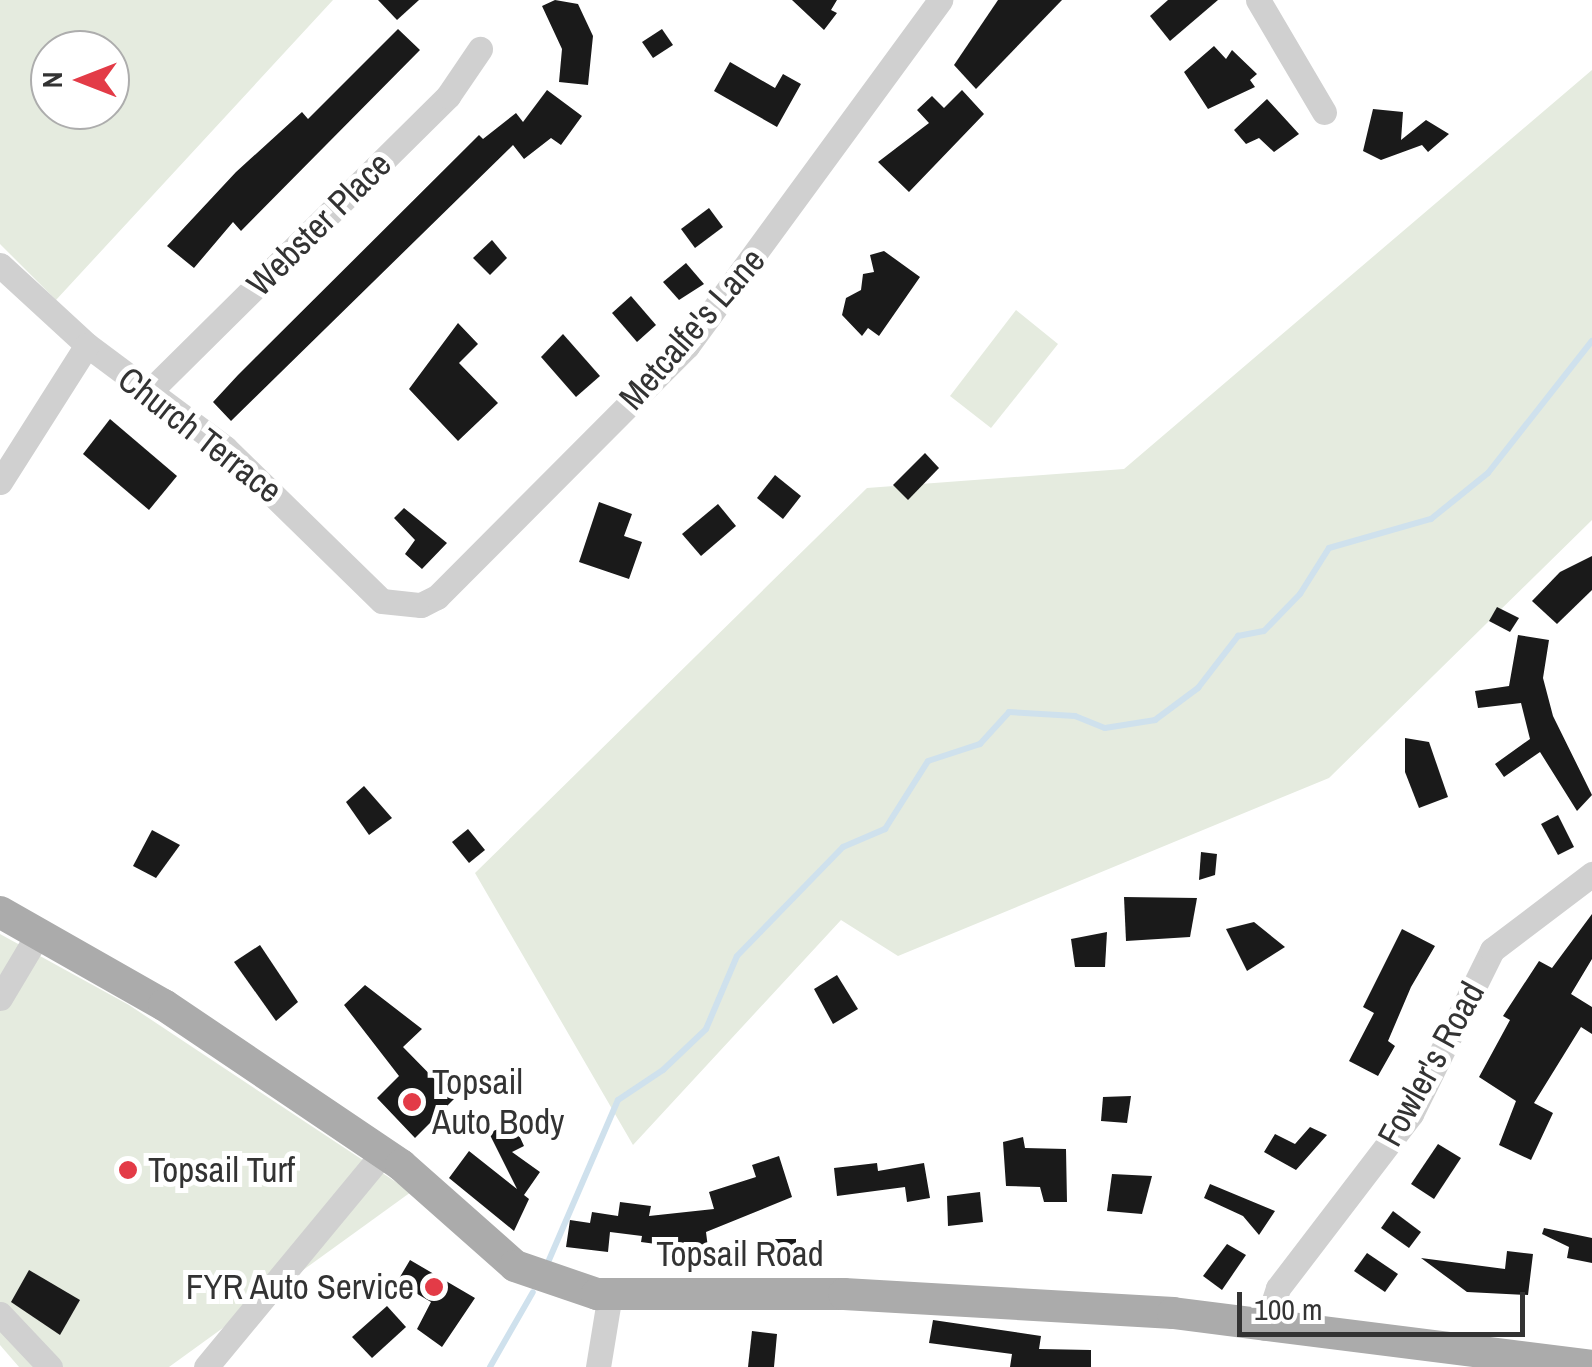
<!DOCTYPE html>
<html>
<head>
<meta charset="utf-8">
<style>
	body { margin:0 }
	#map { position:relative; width:1592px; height:1367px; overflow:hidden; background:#fff; font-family:"Archivo Narrow",sans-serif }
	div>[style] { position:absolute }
	.green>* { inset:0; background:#e5ebdf }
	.stream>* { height:6px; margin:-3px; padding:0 3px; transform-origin:3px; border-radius:3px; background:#cfe1ed }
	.building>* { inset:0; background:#1a1a1a }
	.minor>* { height:25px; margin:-12.5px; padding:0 12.5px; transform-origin:12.5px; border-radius:12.5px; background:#d0d0d0 }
	.major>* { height:32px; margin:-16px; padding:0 16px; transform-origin:16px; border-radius:16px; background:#ababab }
	.dots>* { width:28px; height:28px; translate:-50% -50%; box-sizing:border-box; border:5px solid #fff; border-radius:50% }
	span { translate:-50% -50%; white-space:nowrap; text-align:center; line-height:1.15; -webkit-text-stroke:10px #fff; paint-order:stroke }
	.street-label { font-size:35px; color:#333 }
	.poi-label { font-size:35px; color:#333 }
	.left { translate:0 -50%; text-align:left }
	.right { translate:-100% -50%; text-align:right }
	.north { position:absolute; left:30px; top:30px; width:100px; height:100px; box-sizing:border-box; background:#fff; border:2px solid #adadad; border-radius:50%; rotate:270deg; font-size:28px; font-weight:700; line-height:40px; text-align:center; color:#333 }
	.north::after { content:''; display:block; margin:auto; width:35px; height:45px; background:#e33b47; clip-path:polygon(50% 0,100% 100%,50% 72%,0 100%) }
	.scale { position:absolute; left:1237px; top:1292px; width:288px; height:45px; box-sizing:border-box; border:5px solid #333; border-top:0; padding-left:12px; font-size:30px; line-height:35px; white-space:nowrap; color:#333; -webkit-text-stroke:8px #fff; paint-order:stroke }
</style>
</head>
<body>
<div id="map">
	<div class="green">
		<div style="clip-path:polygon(evenodd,0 0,333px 0,56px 300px,0 244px,0 0,50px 50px,110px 50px,110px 110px,50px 110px,50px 50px)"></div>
		<div style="clip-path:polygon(1592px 70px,1592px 520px,1329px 778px,898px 956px,841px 920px,633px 1145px,475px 873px,867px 488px,1124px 469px)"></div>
		<div style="clip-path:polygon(1016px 310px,1058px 344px,991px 428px,950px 396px)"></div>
		<div style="clip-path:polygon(0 934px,129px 1005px,411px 1192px,169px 1367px,19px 1367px,0 1345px)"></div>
	</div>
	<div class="stream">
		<div style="left:549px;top:1260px;width:174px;rotate:-66.7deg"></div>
		<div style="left:618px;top:1100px;width:54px;rotate:-33.7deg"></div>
		<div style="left:663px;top:1070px;width:59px;rotate:-43.6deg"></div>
		<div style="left:706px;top:1029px;width:79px;rotate:-67deg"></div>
		<div style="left:737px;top:956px;width:152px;rotate:-45.8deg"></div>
		<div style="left:843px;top:847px;width:46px;rotate:-23.2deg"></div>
		<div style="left:885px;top:829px;width:80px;rotate:-57.7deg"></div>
		<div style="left:928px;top:761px;width:55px;rotate:-18.1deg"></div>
		<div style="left:980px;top:744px;width:43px;rotate:-47.8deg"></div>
		<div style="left:1009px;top:712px;width:66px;rotate:3.5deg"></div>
		<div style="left:1075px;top:716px;width:32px;rotate:22deg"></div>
		<div style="left:1105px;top:728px;width:51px;rotate:-9.1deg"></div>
		<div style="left:1155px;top:720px;width:54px;rotate:-36.7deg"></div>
		<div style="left:1198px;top:688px;width:66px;rotate:-52.4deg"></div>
		<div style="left:1238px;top:636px;width:26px;rotate:-11deg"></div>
		<div style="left:1264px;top:631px;width:52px;rotate:-45.8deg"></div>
		<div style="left:1300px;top:594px;width:54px;rotate:-57.8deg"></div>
		<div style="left:1329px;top:548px;width:106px;rotate:-15.9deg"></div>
		<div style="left:1431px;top:519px;width:73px;rotate:-38.9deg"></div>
		<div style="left:1488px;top:473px;width:168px;rotate:-51.8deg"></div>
		<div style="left:490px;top:1367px;width:86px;rotate:-60.2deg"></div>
	</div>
	<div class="building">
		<div style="clip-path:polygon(378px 0,419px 0,397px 20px)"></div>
		<div style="clip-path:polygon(555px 0,578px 4px,593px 36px,588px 85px,559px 82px,562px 49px,542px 6px)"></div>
		<div style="clip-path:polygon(792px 0,837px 0,831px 10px,837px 13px,824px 30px)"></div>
		<div style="clip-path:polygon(998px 0,1062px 0,976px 89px,954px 65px)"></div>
		<div style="clip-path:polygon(1168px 0,1218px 0,1170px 41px,1150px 16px)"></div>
		<div style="clip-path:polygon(398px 29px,420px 50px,241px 231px,233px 222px,194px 268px,167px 246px,236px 172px,302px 112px,308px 119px)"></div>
		<div style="clip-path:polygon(662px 29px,673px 45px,653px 58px,642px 42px)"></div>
		<div style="clip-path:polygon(1214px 46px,1226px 59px,1232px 50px,1257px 74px,1250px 80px,1255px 87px,1208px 109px,1184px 72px)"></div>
		<div style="clip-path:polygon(730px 62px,775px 88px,783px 74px,801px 84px,777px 127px,714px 91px)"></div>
		<div style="clip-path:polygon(547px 90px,582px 116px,561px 145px,551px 138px,524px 159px,513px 145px,231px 421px,213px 402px,238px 375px,479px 135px,483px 139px,516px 113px,523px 122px)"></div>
		<div style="clip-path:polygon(962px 90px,984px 114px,909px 192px,878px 162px,929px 123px,917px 110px,932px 96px,944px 108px)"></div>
		<div style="clip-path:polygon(1267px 99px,1299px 134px,1274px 152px,1259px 138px,1246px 144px,1234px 130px)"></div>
		<div style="clip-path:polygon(1373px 109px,1403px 112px,1401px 140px,1426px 120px,1449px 134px,1428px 152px,1422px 145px,1381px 160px,1363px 151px)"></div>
		<div style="clip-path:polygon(709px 208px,723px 227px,695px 248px,681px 229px)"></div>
		<div style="clip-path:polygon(492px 240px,507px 258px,490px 275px,473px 258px)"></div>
		<div style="clip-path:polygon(884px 251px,920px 277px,879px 336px,868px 328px,862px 336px,842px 315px,846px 298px,861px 290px,863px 274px,874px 272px,870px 255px)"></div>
		<div style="clip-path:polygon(686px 263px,704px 284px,679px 300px,663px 282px)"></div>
		<div style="clip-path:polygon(631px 296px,656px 325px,637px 342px,612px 313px)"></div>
		<div style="clip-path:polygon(458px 323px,478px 344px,459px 363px,498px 403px,458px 441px,409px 389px)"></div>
		<div style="clip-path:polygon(563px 334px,600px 376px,576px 397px,541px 357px)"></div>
		<div style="clip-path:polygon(110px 419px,177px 476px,149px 510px,83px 454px)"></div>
		<div style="clip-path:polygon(925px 453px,939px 468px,908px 500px,893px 485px)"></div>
		<div style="clip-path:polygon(775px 475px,801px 496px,783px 519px,757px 498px)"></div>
		<div style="clip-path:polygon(599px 502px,632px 514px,624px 536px,642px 542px,629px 579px,579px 562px)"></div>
		<div style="clip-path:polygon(718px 504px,736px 526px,701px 556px,682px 534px)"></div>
		<div style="clip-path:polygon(404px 508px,447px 543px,422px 569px,405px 554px,415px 540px,394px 518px)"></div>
		<div style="clip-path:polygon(1592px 556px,1592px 590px,1557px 624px,1532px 601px,1560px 572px)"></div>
		<div style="clip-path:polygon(1497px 607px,1519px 618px,1510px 632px,1489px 621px)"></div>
		<div style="clip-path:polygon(1518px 635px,1549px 640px,1543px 678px,1553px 716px,1592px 795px,1577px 811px,1540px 752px,1504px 777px,1495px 764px,1530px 739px,1521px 703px,1478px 708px,1475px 691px,1509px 686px)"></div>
		<div style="clip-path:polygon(1405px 738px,1429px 742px,1448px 797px,1419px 808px,1405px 772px)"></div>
		<div style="clip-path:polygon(364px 786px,392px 818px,369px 835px,346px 802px)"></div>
		<div style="clip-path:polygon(1558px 815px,1574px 847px,1558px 855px,1541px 824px)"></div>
		<div style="clip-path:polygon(468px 829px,485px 850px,469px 863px,452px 842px)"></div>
		<div style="clip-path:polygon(152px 830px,180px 845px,156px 878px,133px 866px)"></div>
		<div style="clip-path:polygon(1201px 852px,1217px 854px,1215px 875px,1199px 880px)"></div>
		<div style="clip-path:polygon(1124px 897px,1197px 898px,1190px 937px,1126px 941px)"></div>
		<div style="clip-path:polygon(1592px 914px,1592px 959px,1571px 994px,1592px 1007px,1592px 1034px,1581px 1027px,1534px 1103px,1553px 1113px,1531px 1160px,1499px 1145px,1516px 1101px,1479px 1077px,1510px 1020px,1503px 1016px,1539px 961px,1552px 968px)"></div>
		<div style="clip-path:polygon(1254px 922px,1285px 947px,1247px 971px,1226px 929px)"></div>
		<div style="clip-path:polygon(1402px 929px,1435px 946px,1411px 987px,1388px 1041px,1395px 1046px,1378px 1076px,1349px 1061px,1374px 1013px,1363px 1007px)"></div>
		<div style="clip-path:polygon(1107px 932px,1105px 967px,1075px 967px,1071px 939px)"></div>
		<div style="clip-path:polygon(260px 945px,298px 1002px,276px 1021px,234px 962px)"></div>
		<div style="clip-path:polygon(837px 975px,858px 1009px,833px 1024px,814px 989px)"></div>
		<div style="clip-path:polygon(365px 985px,422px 1029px,403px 1047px,454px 1099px,415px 1138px,377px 1098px,399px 1076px,344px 1005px)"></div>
		<div style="clip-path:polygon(1131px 1096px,1127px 1123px,1101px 1121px,1103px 1097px)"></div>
		<div style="clip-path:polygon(513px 1122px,524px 1146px,512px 1152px,540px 1172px,524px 1195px,529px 1199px,514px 1231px,449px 1178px,469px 1151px,517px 1189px,489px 1133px)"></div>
		<div style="clip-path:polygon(1310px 1127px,1327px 1135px,1296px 1170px,1264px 1152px,1275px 1134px,1295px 1144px)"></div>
		<div style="clip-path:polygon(1023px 1137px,1025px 1148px,1066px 1149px,1067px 1202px,1044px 1202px,1040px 1187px,1006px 1186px,1003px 1142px)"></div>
		<div style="clip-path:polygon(1438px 1144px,1461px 1158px,1434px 1199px,1411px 1184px)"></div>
		<div style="clip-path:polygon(779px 1156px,792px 1197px,706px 1232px,708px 1248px,672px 1252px,671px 1246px,641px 1242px,642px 1236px,610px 1232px,608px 1252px,566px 1247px,570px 1220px,590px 1223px,592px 1212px,618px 1216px,620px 1202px,651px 1206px,649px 1216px,714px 1209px,709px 1192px,756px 1177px,752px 1165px)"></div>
		<div style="clip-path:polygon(877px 1163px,878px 1171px,924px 1163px,930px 1198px,907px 1202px,905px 1187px,837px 1196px,834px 1168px)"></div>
		<div style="clip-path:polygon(1112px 1174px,1152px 1176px,1142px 1214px,1107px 1211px)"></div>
		<div style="clip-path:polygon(1210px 1184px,1275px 1211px,1259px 1235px,1243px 1216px,1204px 1198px)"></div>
		<div style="clip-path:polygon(980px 1192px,983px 1222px,948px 1226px,947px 1196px)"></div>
		<div style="clip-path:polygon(1393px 1211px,1421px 1232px,1409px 1248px,1381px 1228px)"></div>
		<div style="clip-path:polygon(1544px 1228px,1592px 1238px,1592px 1263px,1567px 1258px,1569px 1247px,1542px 1234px)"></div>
		<div style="clip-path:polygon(768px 1239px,796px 1239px,796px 1263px,768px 1263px)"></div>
		<div style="clip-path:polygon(1227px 1244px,1246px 1255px,1222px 1290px,1203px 1276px)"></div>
		<div style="clip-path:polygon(1507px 1251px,1533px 1254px,1528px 1295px,1467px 1292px,1421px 1258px,1505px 1269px)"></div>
		<div style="clip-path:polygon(1367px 1253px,1398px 1274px,1385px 1292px,1354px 1271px)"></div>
		<div style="clip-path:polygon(410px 1260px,475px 1298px,442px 1347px,417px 1329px,431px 1302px,397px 1282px)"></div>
		<div style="clip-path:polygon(29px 1270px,80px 1300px,60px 1335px,11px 1302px)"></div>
		<div style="clip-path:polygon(387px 1306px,406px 1327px,372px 1358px,352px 1337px)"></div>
		<div style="clip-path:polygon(933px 1320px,1041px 1336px,1039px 1349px,1091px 1350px,1091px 1367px,1010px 1367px,1012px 1354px,929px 1343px)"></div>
		<div style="clip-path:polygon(752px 1331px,777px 1334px,774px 1367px,748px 1367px)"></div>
	</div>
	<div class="minor">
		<div style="left:1258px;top:0;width:130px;rotate:59.5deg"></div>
		<div style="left:0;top:265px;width:118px;rotate:42.6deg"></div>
		<div style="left:87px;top:345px;width:172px;rotate:36.7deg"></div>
		<div style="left:225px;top:448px;width:219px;rotate:44.3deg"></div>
		<div style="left:382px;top:601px;width:39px;rotate:6deg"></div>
		<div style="left:421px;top:605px;width:18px;rotate:-27deg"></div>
		<div style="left:437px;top:597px;width:354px;rotate:-45.1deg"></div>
		<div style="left:687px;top:346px;width:429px;rotate:-53.8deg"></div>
		<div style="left:149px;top:392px;width:421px;rotate:-44.7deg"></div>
		<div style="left:448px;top:96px;width:57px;rotate:-55.8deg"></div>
		<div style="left:0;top:482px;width:162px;rotate:-57.6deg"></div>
		<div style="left:0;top:998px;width:78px;rotate:-59.2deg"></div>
		<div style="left:0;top:1314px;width:73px;rotate:46.7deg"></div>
		<div style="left:1265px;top:1328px;width:42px;rotate:-72deg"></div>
		<div style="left:1278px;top:1288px;width:219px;rotate:-52.6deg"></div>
		<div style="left:1411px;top:1114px;width:183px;rotate:-63.7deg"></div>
		<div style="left:1492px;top:950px;width:126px;rotate:-37.2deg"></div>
		<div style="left:206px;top:1367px;width:278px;rotate:-50.4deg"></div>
		<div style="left:598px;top:1367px;width:74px;rotate:-80.7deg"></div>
	</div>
	<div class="major">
		<div style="left:0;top:912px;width:189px;rotate:29.6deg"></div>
		<div style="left:164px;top:1005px;width:286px;rotate:34deg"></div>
		<div style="left:401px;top:1165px;width:152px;rotate:41.5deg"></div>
		<div style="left:515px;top:1266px;width:87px;rotate:18.9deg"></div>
		<div style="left:597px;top:1294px;width:247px"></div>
		<div style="left:844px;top:1294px;width:330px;rotate:3.3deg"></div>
		<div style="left:1173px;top:1313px;width:422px;rotate:7.2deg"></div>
	</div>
	<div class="dots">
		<div style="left:412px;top:1102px;background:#e33b47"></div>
		<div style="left:128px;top:1170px;background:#e33b47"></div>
		<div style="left:434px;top:1287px;background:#e33b47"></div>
	</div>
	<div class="street-label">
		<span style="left:319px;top:224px;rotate:-45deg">Webster Place</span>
		<span style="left:692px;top:329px;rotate:-49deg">Metcalfe's Lane</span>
		<span style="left:200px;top:435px;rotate:38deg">Church Terrace</span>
		<span style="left:1431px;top:1064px;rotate:-61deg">Fowler's Road</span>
		<span style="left:740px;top:1254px">Topsail Road</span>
	</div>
	<div class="poi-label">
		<span class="left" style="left:432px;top:1102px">Topsail<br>Auto Body</span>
		<span class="left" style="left:148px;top:1170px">Topsail Turf</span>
		<span class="right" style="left:414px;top:1287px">FYR Auto Service</span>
	</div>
	<div class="north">N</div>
	<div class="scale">100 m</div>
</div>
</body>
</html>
